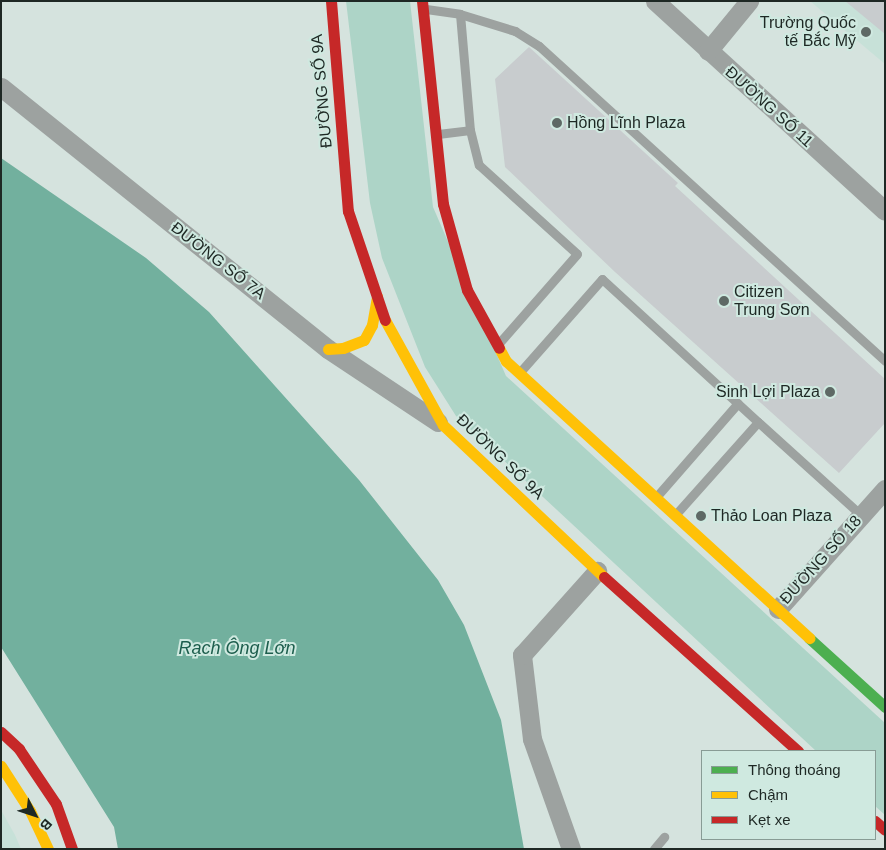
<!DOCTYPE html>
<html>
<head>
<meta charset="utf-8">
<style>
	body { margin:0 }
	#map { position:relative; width:886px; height:850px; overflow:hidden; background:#d5e3de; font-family:Helvetica,sans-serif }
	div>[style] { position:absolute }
	.built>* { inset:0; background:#c7e1d8 }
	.green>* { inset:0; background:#add4c7 }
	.water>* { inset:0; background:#72b09e }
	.building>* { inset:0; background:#c8ccce }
	.lane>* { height:9px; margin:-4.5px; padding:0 4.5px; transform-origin:4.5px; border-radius:4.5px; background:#9da2a0 }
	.street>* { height:19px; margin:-9.5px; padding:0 9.5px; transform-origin:9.5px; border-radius:9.5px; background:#9da2a0 }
	.fast>* { height:11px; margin:-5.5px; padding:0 5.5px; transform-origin:5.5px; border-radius:5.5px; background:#4caf50 }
	.slow>* { height:11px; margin:-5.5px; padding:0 5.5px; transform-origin:5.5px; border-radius:5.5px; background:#ffc107 }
	.jam>* { height:11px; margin:-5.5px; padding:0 5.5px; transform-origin:5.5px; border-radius:5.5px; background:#c62828 }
	.dots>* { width:14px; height:14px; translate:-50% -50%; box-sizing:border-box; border:2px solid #cfe9e0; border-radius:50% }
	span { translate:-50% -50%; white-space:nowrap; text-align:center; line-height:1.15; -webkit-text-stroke:4px #cfe9e0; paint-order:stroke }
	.poi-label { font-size:16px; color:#1e2824 }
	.right { translate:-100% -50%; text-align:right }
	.left { translate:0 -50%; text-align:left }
	.street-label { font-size:16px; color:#1e2824 }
	.water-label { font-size:18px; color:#1d5e4d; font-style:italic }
	.frame { position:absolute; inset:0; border:2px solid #1e2824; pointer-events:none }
	.legend { position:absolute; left:701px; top:750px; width:175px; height:90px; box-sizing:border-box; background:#cfe9e0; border:1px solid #889c95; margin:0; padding:6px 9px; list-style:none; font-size:15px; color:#1e2824 }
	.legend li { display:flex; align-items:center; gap:10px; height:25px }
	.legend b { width:25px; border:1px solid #889c95 }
	.north { position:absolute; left:10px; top:790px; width:50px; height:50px; -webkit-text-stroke:4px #cfe9e0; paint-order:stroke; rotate:131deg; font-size:14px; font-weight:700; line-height:20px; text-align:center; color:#1e2824 }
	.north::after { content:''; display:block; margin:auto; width:18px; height:22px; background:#1e2824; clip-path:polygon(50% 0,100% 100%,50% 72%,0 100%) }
</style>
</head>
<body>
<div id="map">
	<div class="built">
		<div style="clip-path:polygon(810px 1px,885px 1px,885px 64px)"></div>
		<div style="clip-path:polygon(1px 810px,15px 835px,21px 849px,1px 849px)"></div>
	</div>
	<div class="green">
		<div style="clip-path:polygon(346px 1px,410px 1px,433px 207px,506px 376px,885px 723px,885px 815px,875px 806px,875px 751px,816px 751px,456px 416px,425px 367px,382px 258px,370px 203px)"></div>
	</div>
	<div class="water">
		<div style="clip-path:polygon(1px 158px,146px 258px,209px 312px,359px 480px,438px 580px,464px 625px,501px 720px,524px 849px,118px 849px,114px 827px,1px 647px)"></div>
	</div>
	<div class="building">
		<div style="clip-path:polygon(845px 1px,885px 1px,885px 34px)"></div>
		<div style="clip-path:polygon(529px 47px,678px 183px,675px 186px,885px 379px,885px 423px,839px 473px,615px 272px,505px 167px,495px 79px)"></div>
	</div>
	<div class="lane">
		<div style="left:426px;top:9px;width:34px;rotate:8deg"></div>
		<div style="left:460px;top:14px;width:116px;rotate:85.1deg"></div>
		<div style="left:470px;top:130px;width:36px;rotate:76deg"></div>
		<div style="left:479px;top:165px;width:132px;rotate:42.2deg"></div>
		<div style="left:577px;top:254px;width:117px;rotate:131.2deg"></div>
		<div style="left:460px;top:14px;width:58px;rotate:17.2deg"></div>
		<div style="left:515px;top:31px;width:28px;rotate:32deg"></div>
		<div style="left:539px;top:46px;width:468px;rotate:42.3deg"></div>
		<div style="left:438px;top:134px;width:32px;rotate:-7deg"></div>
		<div style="left:520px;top:372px;width:124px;rotate:-48.6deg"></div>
		<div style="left:602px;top:279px;width:212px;rotate:42.5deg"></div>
		<div style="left:657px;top:496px;width:123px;rotate:-48.9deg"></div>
		<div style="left:676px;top:514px;width:123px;rotate:-48.3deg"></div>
		<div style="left:758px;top:422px;width:139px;rotate:42.1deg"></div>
		<div style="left:654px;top:849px;width:16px;rotate:-50deg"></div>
	</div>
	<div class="street">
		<div style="left:655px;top:1px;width:311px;rotate:42.4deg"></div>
		<div style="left:708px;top:51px;width:65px;rotate:-50.6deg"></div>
		<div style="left:1px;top:87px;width:419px;rotate:38.7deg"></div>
		<div style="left:328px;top:349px;width:132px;rotate:33.6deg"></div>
		<div style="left:778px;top:609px;width:161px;rotate:-48.3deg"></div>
		<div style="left:571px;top:849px;width:117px;rotate:-109.5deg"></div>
		<div style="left:532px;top:739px;width:85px;rotate:-96.8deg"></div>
		<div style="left:522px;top:655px;width:113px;rotate:-48.2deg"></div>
	</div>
	<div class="fast">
		<div style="left:809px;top:638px;width:103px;rotate:42.2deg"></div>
	</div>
	<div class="slow">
		<div style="left:385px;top:320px;width:120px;rotate:61.1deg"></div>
		<div style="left:443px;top:425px;width:221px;rotate:43.4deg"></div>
		<div style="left:499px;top:348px;width:15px;rotate:62deg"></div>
		<div style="left:506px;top:361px;width:411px;rotate:42.4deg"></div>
		<div style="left:328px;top:349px;width:15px;rotate:-4deg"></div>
		<div style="left:343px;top:348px;width:22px;rotate:-21deg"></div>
		<div style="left:364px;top:340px;width:17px;rotate:-62deg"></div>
		<div style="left:372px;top:325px;width:29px;rotate:-80deg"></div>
		<div style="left:1px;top:766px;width:54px;rotate:57.2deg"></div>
		<div style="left:30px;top:811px;width:42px;rotate:64.7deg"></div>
	</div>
	<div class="jam">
		<div style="left:331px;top:1px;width:211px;rotate:85.4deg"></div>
		<div style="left:348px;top:211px;width:115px;rotate:71.3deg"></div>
		<div style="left:422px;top:1px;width:204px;rotate:84.1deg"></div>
		<div style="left:443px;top:204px;width:89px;rotate:74.4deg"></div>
		<div style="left:467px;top:290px;width:66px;rotate:61.1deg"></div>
		<div style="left:604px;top:577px;width:261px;rotate:41.9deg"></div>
		<div style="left:1px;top:732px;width:25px;rotate:43deg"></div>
		<div style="left:19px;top:749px;width:66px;rotate:56.1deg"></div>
		<div style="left:56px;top:804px;width:48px;rotate:70.4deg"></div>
		<div style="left:875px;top:821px;width:13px;rotate:42deg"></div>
	</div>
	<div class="dots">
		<div style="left:866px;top:32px;background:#5e6965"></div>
		<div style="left:557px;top:123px;background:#5e6965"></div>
		<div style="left:724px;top:301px;background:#5e6965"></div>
		<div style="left:830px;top:392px;background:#5e6965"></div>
		<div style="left:701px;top:516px;background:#5e6965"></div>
	</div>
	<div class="poi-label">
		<span class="right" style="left:856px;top:32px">Trường Quốc<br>tế Bắc Mỹ</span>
		<span class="left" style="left:567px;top:123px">Hồng Lĩnh Plaza</span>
		<span class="left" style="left:734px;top:301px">Citizen<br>Trung Sơn</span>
		<span class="right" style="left:820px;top:392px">Sinh Lợi Plaza</span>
		<span class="left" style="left:711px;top:516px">Thảo Loan Plaza</span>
	</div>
	<div class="street-label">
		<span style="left:322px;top:91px;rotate:-95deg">ĐƯỜNG SỐ 9A</span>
		<span style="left:769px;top:107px;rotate:42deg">ĐƯỜNG SỐ 11</span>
		<span style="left:218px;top:261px;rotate:38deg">ĐƯỜNG SỐ 7A</span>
		<span style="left:500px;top:457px;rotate:44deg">ĐƯỜNG SỐ 9A</span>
		<span style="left:821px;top:560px;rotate:-48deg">ĐƯỜNG SỐ 18</span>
	</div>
	<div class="water-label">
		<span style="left:237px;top:648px">Rạch Ông Lớn</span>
	</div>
	<div class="frame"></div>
	<ul class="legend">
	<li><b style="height:6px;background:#4caf50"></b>Thông thoáng</li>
	<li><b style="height:6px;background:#ffc107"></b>Chậm</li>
	<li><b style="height:6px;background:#c62828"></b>Kẹt xe</li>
	</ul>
	<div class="north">B</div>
</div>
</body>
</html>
